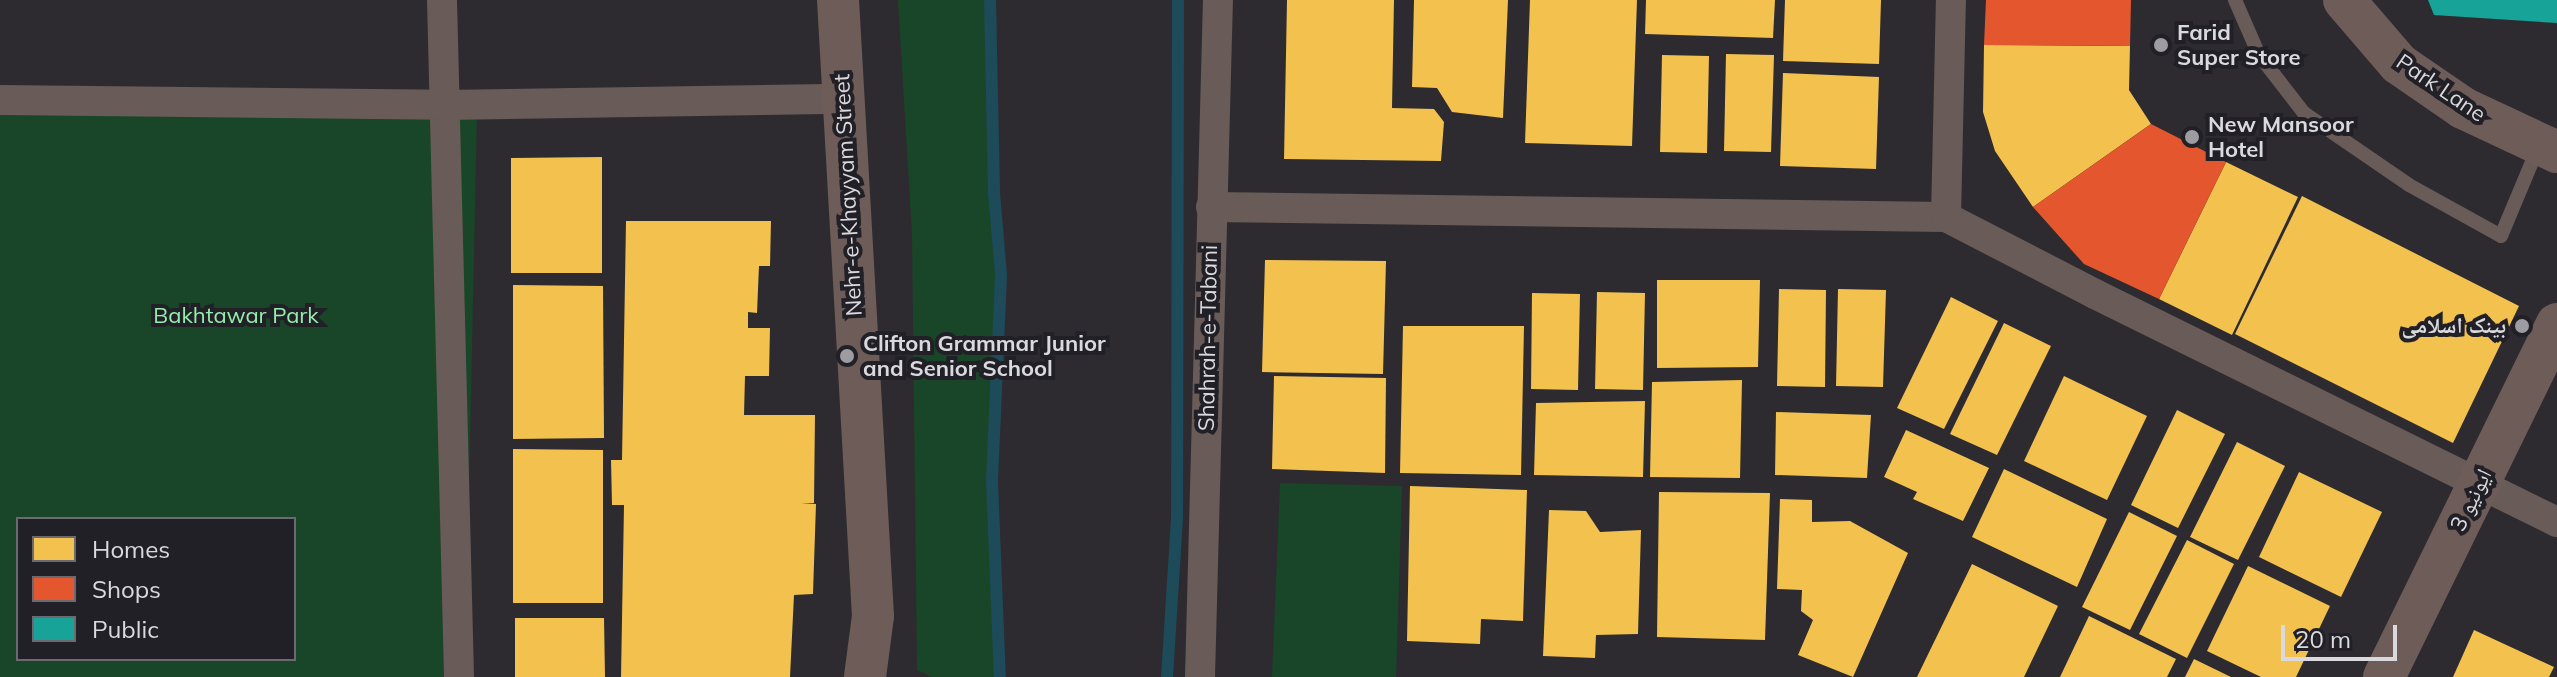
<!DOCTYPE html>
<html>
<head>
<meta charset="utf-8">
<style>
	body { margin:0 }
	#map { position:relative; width:2557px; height:677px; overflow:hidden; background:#2d2b30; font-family:Mulish,"Noto Naskh Arabic",sans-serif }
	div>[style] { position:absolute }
	.green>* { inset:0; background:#194528 }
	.homes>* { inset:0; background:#f2c14e }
	.shops>* { inset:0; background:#e4572e }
	.public>* { inset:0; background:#17a398 }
	.stream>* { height:12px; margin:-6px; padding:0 6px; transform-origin:6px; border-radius:6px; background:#1d4b59 }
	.lane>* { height:14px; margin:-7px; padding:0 7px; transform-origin:7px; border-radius:7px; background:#695b57 }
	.street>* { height:30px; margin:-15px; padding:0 15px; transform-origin:15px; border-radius:15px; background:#695b57 }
	.secondary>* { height:42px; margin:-21px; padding:0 21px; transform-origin:21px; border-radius:21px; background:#6e5c58 }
	.dots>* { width:22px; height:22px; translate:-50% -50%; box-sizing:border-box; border:4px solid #222027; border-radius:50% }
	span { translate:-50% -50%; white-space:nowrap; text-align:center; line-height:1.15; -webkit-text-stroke:8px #222027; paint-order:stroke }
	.poi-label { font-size:22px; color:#dad9de; font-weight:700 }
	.left { translate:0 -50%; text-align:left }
	.right { translate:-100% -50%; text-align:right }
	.street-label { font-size:22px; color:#dad9de }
	.park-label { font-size:22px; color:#92eeab }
	.legend { position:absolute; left:16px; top:517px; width:280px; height:144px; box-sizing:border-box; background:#222027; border:2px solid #6c6a70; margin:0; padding:10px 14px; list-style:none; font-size:24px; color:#dad9de }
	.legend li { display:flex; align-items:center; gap:16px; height:40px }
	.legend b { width:40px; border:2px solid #6c6a70 }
	.scale { position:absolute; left:2281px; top:625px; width:116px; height:36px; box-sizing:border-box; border:4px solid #dad9de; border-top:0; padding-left:10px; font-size:24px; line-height:28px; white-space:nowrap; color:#dad9de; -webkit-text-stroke:6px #222027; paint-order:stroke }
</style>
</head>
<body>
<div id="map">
	<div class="green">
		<div style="clip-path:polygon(898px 0,990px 0,994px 193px,1001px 275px,992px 482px,1000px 677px,932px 677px,917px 670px,912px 235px)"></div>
		<div style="clip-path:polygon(evenodd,0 113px,477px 113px,465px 677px,0 677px,0 113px,18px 519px,294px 519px,294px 659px,18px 659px,18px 519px)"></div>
		<div style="clip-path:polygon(1280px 483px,1402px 486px,1396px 677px,1272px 677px)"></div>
	</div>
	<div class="homes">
		<div style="clip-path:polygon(1287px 0,1394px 0,1392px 108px,1434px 109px,1444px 122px,1441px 161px,1284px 159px)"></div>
		<div style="clip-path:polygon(1414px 0,1508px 0,1503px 118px,1452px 112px,1437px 88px,1412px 87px)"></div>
		<div style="clip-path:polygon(1530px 0,1637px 0,1632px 146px,1525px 143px)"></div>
		<div style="clip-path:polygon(1646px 0,1775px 0,1773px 38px,1645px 34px)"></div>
		<div style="clip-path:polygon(1785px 0,1881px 0,1879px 64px,1783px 61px)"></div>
		<div style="clip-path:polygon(1984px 45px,2130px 46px,2129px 90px,2151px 124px,2033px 207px,1995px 151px,1983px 112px)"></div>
		<div style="clip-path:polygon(1726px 54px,1774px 55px,1771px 152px,1724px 151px)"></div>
		<div style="clip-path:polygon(1662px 55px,1709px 56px,1707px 153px,1660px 152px)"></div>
		<div style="clip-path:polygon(1783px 73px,1879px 77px,1876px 169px,1780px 166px)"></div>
		<div style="clip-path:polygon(602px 157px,602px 273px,511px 273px,511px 158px)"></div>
		<div style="clip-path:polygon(2226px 162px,2298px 197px,2232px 335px,2159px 299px)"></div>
		<div style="clip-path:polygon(2302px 196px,2519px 306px,2453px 443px,2235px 334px)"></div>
		<div style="clip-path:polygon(626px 221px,771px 221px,770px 266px,759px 266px,757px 313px,748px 312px,748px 328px,770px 328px,769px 376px,745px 376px,744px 415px,815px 415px,814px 503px,801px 503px,816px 504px,813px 594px,794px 595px,790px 677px,621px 677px,624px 505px,612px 505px,611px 460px,622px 460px)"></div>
		<div style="clip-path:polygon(1265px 260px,1386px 261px,1383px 374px,1262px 372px)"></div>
		<div style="clip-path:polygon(1657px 280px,1760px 280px,1758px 367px,1657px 368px)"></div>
		<div style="clip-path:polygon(513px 285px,603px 286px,604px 438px,513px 439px)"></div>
		<div style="clip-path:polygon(1779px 289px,1826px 290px,1825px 387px,1777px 386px)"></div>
		<div style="clip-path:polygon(1838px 289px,1886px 290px,1883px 387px,1836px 386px)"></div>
		<div style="clip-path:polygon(1597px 292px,1645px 293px,1643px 390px,1595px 389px)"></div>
		<div style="clip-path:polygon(1532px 293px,1580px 294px,1578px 390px,1531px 389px)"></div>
		<div style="clip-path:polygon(1951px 297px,1998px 321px,1944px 429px,1897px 408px)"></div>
		<div style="clip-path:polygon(2004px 323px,2051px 346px,1997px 455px,1950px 434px)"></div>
		<div style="clip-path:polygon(1403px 326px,1524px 326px,1521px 475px,1400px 473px)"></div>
		<div style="clip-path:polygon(1274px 376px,1386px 378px,1385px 473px,1272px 469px)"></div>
		<div style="clip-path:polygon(2064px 376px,2147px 416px,2107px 500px,2024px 461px)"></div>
		<div style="clip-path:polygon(1742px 380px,1740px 478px,1650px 477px,1652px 382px)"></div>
		<div style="clip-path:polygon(1645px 401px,1643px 477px,1534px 475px,1536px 403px)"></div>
		<div style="clip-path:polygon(2177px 410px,2225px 434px,2178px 528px,2131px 505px)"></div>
		<div style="clip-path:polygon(1776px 412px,1871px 415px,1867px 478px,1775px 475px)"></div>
		<div style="clip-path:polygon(1906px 430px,1989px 468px,1963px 521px,1913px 499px,1917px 492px,1884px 477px)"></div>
		<div style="clip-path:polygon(2237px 442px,2285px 466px,2238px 560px,2190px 537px)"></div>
		<div style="clip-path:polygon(513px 449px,603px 450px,603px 603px,513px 603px)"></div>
		<div style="clip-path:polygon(2004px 469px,2107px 519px,2077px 587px,1972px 537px)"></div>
		<div style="clip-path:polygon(2299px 472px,2382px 512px,2341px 597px,2259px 557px)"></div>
		<div style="clip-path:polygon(1410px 486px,1527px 490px,1523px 621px,1481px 619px,1480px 644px,1407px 641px)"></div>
		<div style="clip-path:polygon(1659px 492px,1770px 493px,1765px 640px,1657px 637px)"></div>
		<div style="clip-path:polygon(1780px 499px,1812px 500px,1812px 522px,1850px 521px,1908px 553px,1853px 677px,1798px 655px,1813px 620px,1801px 611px,1802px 590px,1777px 589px)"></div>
		<div style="clip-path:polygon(1549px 510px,1586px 511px,1600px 532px,1641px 530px,1638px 634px,1596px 635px,1595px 658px,1543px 656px)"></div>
		<div style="clip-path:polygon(2129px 512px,2177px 536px,2130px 630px,2082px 607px)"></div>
		<div style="clip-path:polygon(2187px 540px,2234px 564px,2187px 658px,2139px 634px)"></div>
		<div style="clip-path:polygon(1972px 564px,2058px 606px,2024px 677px,1917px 677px)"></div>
		<div style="clip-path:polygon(2248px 566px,2330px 606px,2296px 677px,2261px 677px,2207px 651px)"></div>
		<div style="clip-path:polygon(2089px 616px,2176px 659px,2167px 677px,2060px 677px)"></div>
		<div style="clip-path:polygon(515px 618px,604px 618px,605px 677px,515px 677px)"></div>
		<div style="clip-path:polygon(2474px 630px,2554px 667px,2549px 677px,2453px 677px)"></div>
		<div style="clip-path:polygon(2194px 659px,2231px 677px,2185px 677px)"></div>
	</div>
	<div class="shops">
		<div style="clip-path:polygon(1986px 0,2131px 0,2130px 46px,1984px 45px)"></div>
		<div style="clip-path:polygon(2151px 124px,2226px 162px,2159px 299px,2084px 264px,2033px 207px)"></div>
	</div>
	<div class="public">
		<div style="clip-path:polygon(2428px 0,2557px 0,2557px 23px,2434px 15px)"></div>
	</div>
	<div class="stream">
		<div style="left:990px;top:0;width:193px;rotate:88.8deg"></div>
		<div style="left:994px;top:193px;width:82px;rotate:85.1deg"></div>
		<div style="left:1001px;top:275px;width:207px;rotate:92.5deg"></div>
		<div style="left:992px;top:482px;width:195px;rotate:87.7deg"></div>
		<div style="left:1167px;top:677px;width:159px;rotate:-86.4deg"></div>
		<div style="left:1177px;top:518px;width:518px;rotate:-89.89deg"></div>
	</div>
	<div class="lane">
		<div style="left:2235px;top:0;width:60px;rotate:66.4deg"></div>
		<div style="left:2259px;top:55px;width:73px;rotate:52.2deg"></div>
		<div style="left:2304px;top:113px;width:127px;rotate:34.4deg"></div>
		<div style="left:2409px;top:185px;width:105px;rotate:29deg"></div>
		<div style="left:2501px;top:236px;width:99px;rotate:-67.3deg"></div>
	</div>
	<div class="street">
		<div style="left:442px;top:0;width:677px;rotate:88.56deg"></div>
		<div style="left:0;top:100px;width:444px;rotate:0.6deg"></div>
		<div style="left:444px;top:105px;width:398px;rotate:-0.9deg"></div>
		<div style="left:1211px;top:207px;width:735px;rotate:0.78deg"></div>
		<div style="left:1946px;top:217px;width:168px;rotate:27.3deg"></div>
		<div style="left:2095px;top:294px;width:515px;rotate:26.27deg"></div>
		<div style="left:1946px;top:217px;width:217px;rotate:-88.7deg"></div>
		<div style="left:1200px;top:677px;width:677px;rotate:-88.48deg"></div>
	</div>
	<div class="secondary">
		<div style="left:838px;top:0;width:617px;rotate:86.75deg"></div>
		<div style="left:873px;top:616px;width:62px;rotate:97.5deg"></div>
		<div style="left:2344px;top:0;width:84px;rotate:49.3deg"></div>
		<div style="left:2399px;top:64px;width:78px;rotate:34.5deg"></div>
		<div style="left:2463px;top:108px;width:104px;rotate:25.1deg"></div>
		<div style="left:2384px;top:677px;width:393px;rotate:-63.9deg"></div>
	</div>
	<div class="dots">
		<div style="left:2161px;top:45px;background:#9d9ca1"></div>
		<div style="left:2192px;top:137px;background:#9d9ca1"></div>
		<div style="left:2522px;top:326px;background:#9d9ca1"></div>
		<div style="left:847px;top:356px;background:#9d9ca1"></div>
	</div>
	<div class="poi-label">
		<span class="left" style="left:2177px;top:45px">Farid<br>Super Store</span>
		<span class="left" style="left:2208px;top:137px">New Mansoor<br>Hotel</span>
		<span class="right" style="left:2506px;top:326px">بینک اسلامی</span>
		<span class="left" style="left:863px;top:356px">Clifton Grammar Junior<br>and Senior School</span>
	</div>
	<div class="street-label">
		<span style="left:2441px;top:88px;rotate:34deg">Park Lane</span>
		<span style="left:848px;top:195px;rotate:-93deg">Nehr-e-Khayyam Street</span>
		<span style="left:1208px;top:338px;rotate:-89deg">Shahrah-e-Tabani</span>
		<span style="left:2471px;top:500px;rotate:-64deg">ایونیو 3</span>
	</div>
	<div class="park-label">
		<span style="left:236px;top:316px">Bakhtawar Park</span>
	</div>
	<ul class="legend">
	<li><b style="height:22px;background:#f2c14e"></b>Homes</li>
	<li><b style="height:22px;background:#e4572e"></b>Shops</li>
	<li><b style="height:22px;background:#17a398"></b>Public</li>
	</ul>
	<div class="scale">20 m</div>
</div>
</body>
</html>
